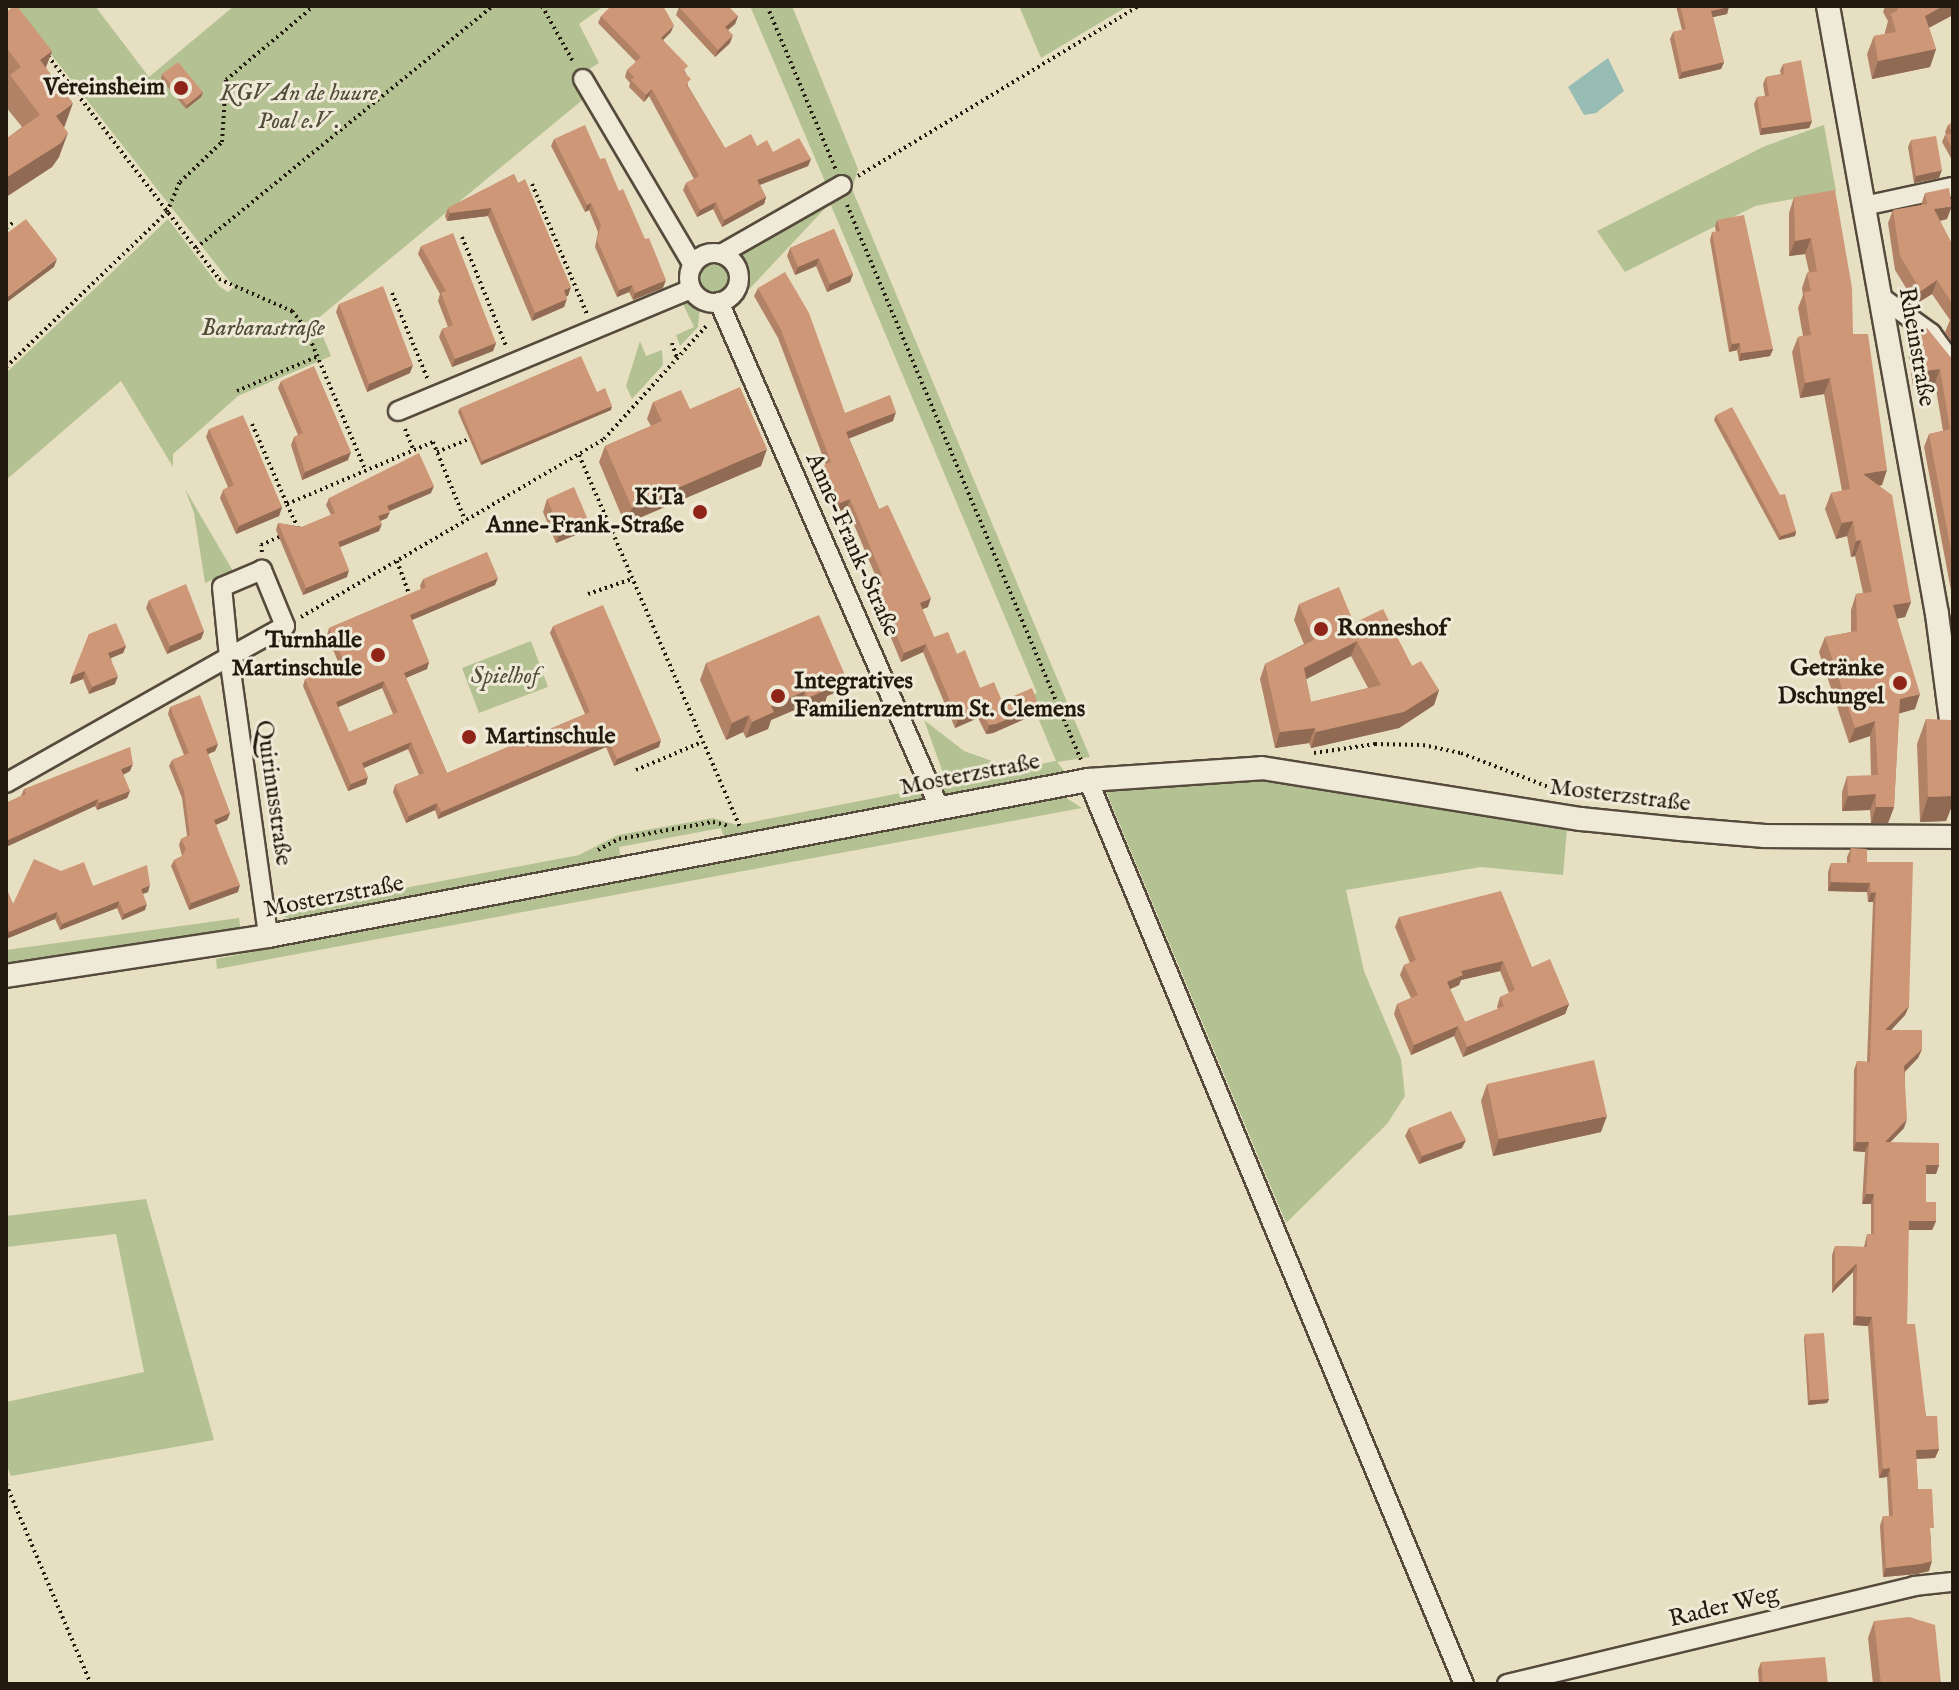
<!DOCTYPE html>
<html>
<head>
<meta charset="utf-8">
<style>
	body { margin:0 }
	#map { position:relative; width:1959px; height:1690px; overflow:hidden; background:#e7dfc1; font-family:"IM FELL English",serif }
	div>[style] { position:absolute }
	.green>* { inset:0; background:#b4c293 }
	.round { border-radius:50% }
	.water>* { inset:0; background:#97bcb4 }
	.path>* { height:4px; margin-top:-2px; transform-origin:0; background:repeating-linear-gradient(90deg,#24190f 0 2px,transparent 0 6px) }
	.roads { filter:drop-shadow(2px 0 #554a3c) drop-shadow(-2px 0 #554a3c) drop-shadow(0 2px #554a3c) drop-shadow(0 -2px #554a3c) }
	.minor>* { height:18px; margin:-9px; padding:0 9px; transform-origin:9px; border-radius:9px; background:#efead7 }
	.minor>.ring { margin:-9px; padding:0; box-sizing:content-box; background:none; border:18px solid #efead7; border-radius:50% }
	.tertiary>* { height:22px; margin:-11px; padding:0 11px; transform-origin:11px; border-radius:11px; background:#efead7 }
	.wall>* { inset:0; background:#b18266 }
	.shaded-wall>* { inset:0; background:#906a53 }
	.building>* { inset:0; background:#ce9777 }
	.dots>* { width:22px; height:22px; translate:-50% -50%; box-sizing:border-box; border:4px solid #efead7; border-radius:50% }
	span { translate:-50% -50%; white-space:nowrap; text-align:center; line-height:1.15; -webkit-text-stroke:6px #efead7; paint-order:stroke }
	.poi-label { font-size:24px; color:#24190f; font-weight:700 }
	.right { translate:-100% -50%; text-align:right }
	.left { translate:0 -50%; text-align:left }
	.park-label { font-size:24px; color:#4f4c37; font-style:italic }
	.street-label { font-size:24px; color:#24190f }
	.frame { position:absolute; inset:0; border:8px solid #24190f; pointer-events:none }
</style>
</head>
<body>
<div id="map">
	<div class="green">
		<div style="clip-path:polygon(13px 6px,95px 6px,149px 77px,234px 6px,604px 6px,579px 24px,599px 63px,576px 77px,586px 97px,316px 320px,331px 356px,238px 396px,173px 454px,173px 467px,121px 381px,6px 480px,6px 373px,168px 219px,219px 286px,228px 292px,234px 287px)"></div>
		<div style="clip-path:polygon(750px 6px,792px 6px,858px 169px,852px 189px,1090px 757px,1057px 762px,1065px 772px,725px 842px,721px 828px,619px 847px,621px 862px,290px 921px,279px 912px,579px 855px,618px 835px,713px 818px,737px 825px,947px 784px,924px 720px,964px 751px,995px 762px,1019px 768px,1056px 761px,1029px 696px,1037px 693px,830px 203px,741px 298px,744px 270px,739px 248px,802px 221px,826px 184px)"></div>
		<div style="clip-path:polygon(1019px 6px,1128px 6px,1041px 58px)"></div>
		<div style="clip-path:polygon(1824px 125px,1836px 191px,1755px 206px,1625px 272px,1597px 231px,1765px 146px)"></div>
		<div class="round" style="left:698px;top:262px;width:32px;height:32px"></div>
		<div style="clip-path:polygon(680px 298px,700px 307px,698px 327px,680px 346px,676px 335px,694px 327px,683px 304px,668px 310px,665px 304px)"></div>
		<div style="clip-path:polygon(640px 341px,646px 356px,662px 350px,663px 365px,632px 399px,626px 386px)"></div>
		<div style="clip-path:polygon(185px 489px,233px 571px,205px 583px,194px 513px)"></div>
		<div style="clip-path:polygon(531px 641px,548px 687px,479px 713px,462px 668px)"></div>
		<div style="clip-path:polygon(1230px 780px,1286px 783px,1567px 829px,1563px 875px,1481px 867px,1346px 890px,1364px 971px,1401px 1059px,1405px 1096px,1387px 1124px,1286px 1223px,1105px 789px)"></div>
		<div style="clip-path:polygon(1063px 796px,1082px 808px,217px 969px,216px 959px)"></div>
		<div style="clip-path:polygon(239px 918px,241px 931px,6px 964px,6px 950px)"></div>
		<div style="clip-path:polygon(146px 1199px,214px 1440px,11px 1476px,6px 1464px,6px 1402px,144px 1372px,116px 1234px,6px 1247px,6px 1216px)"></div>
	</div>
	<div class="water">
		<div style="clip-path:polygon(1608px 58px,1624px 91px,1596px 113px,1584px 115px,1568px 87px)"></div>
	</div>
	<div class="path">
		<div style="left:542px;top:6px;width:65px;rotate:60.7deg"></div>
		<div style="left:767px;top:6px;width:178px;rotate:67.2deg"></div>
		<div style="left:48px;top:56px;width:281px;rotate:52.5deg"></div>
		<div style="left:219px;top:279px;width:80px;rotate:23.7deg"></div>
		<div style="left:292px;top:311px;width:21px;rotate:51deg"></div>
		<div style="left:305px;top:327px;width:154px;rotate:67.1deg"></div>
		<div style="left:858px;top:176px;width:328px;rotate:-31.2deg"></div>
		<div style="left:532px;top:184px;width:141px;rotate:67.1deg"></div>
		<div style="left:847px;top:205px;width:602px;rotate:67.14deg"></div>
		<div style="left:6px;top:228px;width:10px;rotate:-37deg"></div>
		<div style="left:462px;top:237px;width:118px;rotate:68deg"></div>
		<div style="left:196px;top:248px;width:383px;rotate:-39.2deg"></div>
		<div style="left:392px;top:293px;width:94px;rotate:67.5deg"></div>
		<div style="left:672px;top:343px;width:16px;rotate:72deg"></div>
		<div style="left:6px;top:367px;width:223px;rotate:-43.9deg"></div>
		<div style="left:167px;top:212px;width:33px;rotate:-67deg"></div>
		<div style="left:180px;top:182px;width:58px;rotate:-43.6deg"></div>
		<div style="left:222px;top:142px;width:62px;rotate:-86.3deg"></div>
		<div style="left:226px;top:80px;width:115px;rotate:-40.1deg"></div>
		<div style="left:237px;top:391px;width:86px;rotate:-23.3deg"></div>
		<div style="left:252px;top:424px;width:87px;rotate:66.4deg"></div>
		<div style="left:405px;top:429px;width:22px;rotate:68deg"></div>
		<div style="left:437px;top:452px;width:38px;rotate:-22deg"></div>
		<div style="left:579px;top:455px;width:405px;rotate:66.6deg"></div>
		<div style="left:298px;top:528px;width:26px;rotate:-115deg"></div>
		<div style="left:287px;top:504px;width:159px;rotate:-23deg"></div>
		<div style="left:433px;top:442px;width:84px;rotate:67.7deg"></div>
		<div style="left:262px;top:552px;width:7px;rotate:-98deg"></div>
		<div style="left:261px;top:545px;width:24px;rotate:-24deg"></div>
		<div style="left:397px;top:561px;width:37px;rotate:70deg"></div>
		<div style="left:588px;top:594px;width:46px;rotate:-18.8deg"></div>
		<div style="left:301px;top:617px;width:351px;rotate:-30.4deg"></div>
		<div style="left:604px;top:439px;width:156px;rotate:-47.8deg"></div>
		<div style="left:1314px;top:753px;width:62px;rotate:-8.4deg"></div>
		<div style="left:1375px;top:744px;width:48px;rotate:1.2deg"></div>
		<div style="left:1423px;top:745px;width:39px;rotate:12deg"></div>
		<div style="left:1461px;top:753px;width:110px;rotate:21.2deg"></div>
		<div style="left:636px;top:770px;width:72px;rotate:-23deg"></div>
		<div style="left:598px;top:850px;width:24px;rotate:-28deg"></div>
		<div style="left:619px;top:839px;width:96px;rotate:-10.3deg"></div>
		<div style="left:713px;top:822px;width:16px;rotate:14deg"></div>
		<div style="left:6px;top:1484px;width:217px;rotate:67deg"></div>
	</div>
	<div class="roads">
		<div class="minor">
			<div style="left:583px;top:79px;width:216px;rotate:59.4deg"></div>
			<div style="left:1864px;top:206px;width:91px;rotate:-12.1deg"></div>
			<div class="ring" style="left:689px;top:253px;width:32px;height:32px"></div>
			<div style="left:721px;top:254px;width:139px;rotate:-29.7deg"></div>
			<div style="left:1881px;top:297px;width:62px;rotate:35.8deg"></div>
			<div style="left:1931px;top:333px;width:37px;rotate:54deg"></div>
			<div style="left:719px;top:302px;width:551px;rotate:66.46deg"></div>
			<div style="left:398px;top:411px;width:317px;rotate:-22.6deg"></div>
			<div style="left:1088px;top:780px;width:979px;rotate:67.42deg"></div>
			<div style="left:6px;top:783px;width:256px;rotate:-29.5deg"></div>
			<div style="left:229px;top:657px;width:64px;rotate:-29deg"></div>
			<div style="left:285px;top:626px;width:61px;rotate:-112.3deg"></div>
			<div style="left:262px;top:570px;width:43px;rotate:157deg"></div>
			<div style="left:222px;top:587px;width:70px;rotate:84.3deg"></div>
			<div style="left:229px;top:657px;width:282px;rotate:82deg"></div>
			<div style="left:1507px;top:1684px;width:419px;rotate:-13.5deg"></div>
			<div style="left:1914px;top:1586px;width:39px;rotate:-6deg"></div>
		</div>
		<div class="tertiary">
			<div style="left:1828px;top:6px;width:618px;rotate:79.84deg"></div>
			<div style="left:1937px;top:614px;width:122px;rotate:82.5deg"></div>
			<div style="left:6px;top:976px;width:265px;rotate:-8.7deg"></div>
			<div style="left:268px;top:936px;width:835px;rotate:-10.77deg"></div>
			<div style="left:1088px;top:780px;width:174px;rotate:-3.9deg"></div>
			<div style="left:1262px;top:768px;width:323px;rotate:9.1deg"></div>
			<div style="left:1581px;top:819px;width:100px;rotate:5.8deg"></div>
			<div style="left:1680px;top:829px;width:85px;rotate:4.7deg"></div>
			<div style="left:1765px;top:836px;width:188px;rotate:0.3deg"></div>
		</div>
	</div>
	<div class="wall">
		<div style="clip-path:polygon(1676px 6px,1729px 6px,1727px 14px,1713px 17px,1724px 62px,1721px 69px,1679px 79px,1670px 39px,1673px 32px,1682px 30px)"></div>
		<div style="clip-path:polygon(1885px 6px,1953px 6px,1953px 15px,1929px 28px,1936px 49px,1930px 67px,1872px 79px,1867px 54px,1874px 36px,1885px 34px,1885px 32px,1888px 21px,1883px 12px)"></div>
		<div style="clip-path:polygon(679px 7px,738px 16px,735px 24px,728px 30px,730px 43px,715px 57px,676px 15px)"></div>
		<div style="clip-path:polygon(6px 12px,52px 51px,46px 67px,64px 128px,59px 157px,52px 167px,6px 197px,6px 139px,22px 127px,6px 107px)"></div>
		<div style="clip-path:polygon(601px 16px,671px 32px,663px 40px,686px 73px,688px 86px,725px 148px,757px 146px,773px 152px,811px 159px,808px 166px,760px 185px,766px 197px,764px 204px,722px 227px,713px 209px,697px 217px,683px 190px,686px 183px,694px 179px,649px 96px,644px 102px,629px 87px,630px 83px,625px 77px,627px 70px,636px 62px,598px 23px)"></div>
		<div style="clip-path:polygon(1783px 64px,1812px 121px,1809px 128px,1760px 135px,1754px 104px,1757px 97px,1765px 96px,1763px 84px,1766px 77px,1781px 74px,1780px 71px)"></div>
		<div style="clip-path:polygon(162px 74px,203px 92px,201px 97px,186px 109px,161px 79px)"></div>
		<div style="clip-path:polygon(1953px 122px,1953px 160px,1952px 160px,1942px 142px,1945px 135px,1946px 134px,1945px 132px,1948px 125px)"></div>
		<div style="clip-path:polygon(554px 139px,600px 159px,663px 288px,633px 300px,629px 292px,617px 297px,595px 247px,598px 232px,589px 210px,585px 212px,551px 146px)"></div>
		<div style="clip-path:polygon(1911px 140px,1939px 178px,1914px 183px,1908px 147px)"></div>
		<div style="clip-path:polygon(514px 174px,568px 296px,566px 296px,564px 307px,532px 321px,488px 216px,447px 221px,445px 216px,448px 208px)"></div>
		<div style="clip-path:polygon(1925px 193px,1947px 219px,1940px 221px,1953px 246px,1953px 344px,1945px 332px,1950px 320px,1932px 294px,1916px 304px,1895px 270px,1888px 223px,1893px 210px,1921px 205px)"></div>
		<div style="clip-path:polygon(1794px 197px,1853px 334px,1882px 485px,1879px 486px,1911px 602px,1905px 617px,1897px 619px,1915px 709px,1899px 713px,1894px 807px,1888px 823px,1871px 823px,1870px 810px,1842px 811px,1842px 792px,1847px 776px,1871px 776px,1870px 736px,1849px 743px,1819px 652px,1825px 637px,1851px 632px,1851px 610px,1856px 594px,1863px 593px,1855px 556px,1851px 557px,1847px 536px,1836px 539px,1825px 509px,1831px 493px,1842px 491px,1824px 394px,1800px 398px,1792px 352px,1798px 337px,1803px 336px,1798px 308px,1803px 295px,1802px 288px,1807px 273px,1809px 272px,1805px 254px,1789px 256px,1789px 213px)"></div>
		<div style="clip-path:polygon(1717px 220px,1773px 349px,1770px 356px,1739px 361px,1737px 350px,1729px 352px,1710px 240px,1712px 232px,1716px 232px,1715px 227px)"></div>
		<div style="clip-path:polygon(834px 229px,853px 274px,850px 282px,827px 292px,816px 266px,795px 275px,787px 256px,790px 248px)"></div>
		<div style="clip-path:polygon(421px 246px,496px 343px,493px 351px,452px 367px,439px 337px,442px 329px,448px 327px,438px 301px,440px 294px,418px 254px)"></div>
		<div style="clip-path:polygon(758px 288px,845px 413px,893px 421px,849px 438px,879px 509px,928px 607px,922px 609px,934px 637px,957px 654px,980px 688px,1002px 701px,1036px 714px,993px 733px,986px 734px,978px 718px,955px 728px,923px 652px,901px 662px,870px 587px,873px 579px,876px 577px,847px 508px,837px 512px,821px 474px,826px 465px,778px 338px,754px 296px)"></div>
		<div style="clip-path:polygon(339px 304px,410px 373px,367px 392px,336px 312px)"></div>
		<div style="clip-path:polygon(1911px 326px,1953px 360px,1953px 601px,1924px 447px,1929px 434px,1943px 431px,1935px 383px,1913px 386px,1906px 339px)"></div>
		<div style="clip-path:polygon(281px 381px,348px 460px,302px 480px,291px 445px,294px 437px,298px 435px,278px 388px)"></div>
		<div style="clip-path:polygon(597px 392px,611px 410px,481px 465px,458px 412px,460px 408px)"></div>
		<div style="clip-path:polygon(653px 402px,690px 409px,761px 466px,625px 524px,599px 462px,605px 446px,651px 426px,647px 419px)"></div>
		<div style="clip-path:polygon(1716px 415px,1796px 531px,1795px 536px,1779px 540px,1714px 420px)"></div>
		<div style="clip-path:polygon(209px 429px,282px 507px,279px 516px,236px 534px,220px 498px,223px 490px,228px 487px,206px 437px)"></div>
		<div style="clip-path:polygon(431px 493px,389px 511px,387px 518px,380px 521px,379px 531px,340px 547px,347px 577px,303px 595px,276px 530px,278px 523px,302px 527px,331px 515px,326px 505px,329px 498px)"></div>
		<div style="clip-path:polygon(547px 499px,588px 520px,583px 532px,556px 543px,543px 512px)"></div>
		<div style="clip-path:polygon(evenodd,423px 579px,495px 585px,412px 620px,429px 662px,427px 669px,406px 678px,447px 773px,585px 714px,550px 633px,553px 626px,659px 747px,614px 766px,606px 747px,438px 819px,435px 810px,406px 823px,393px 792px,395px 785px,419px 775px,408px 749px,364px 768px,366px 784px,348px 791px,303px 686px,305px 679px,339px 664px,327px 635px,329px 628px,421px 589px,420px 586px,423px 579px,382px 688px,393px 714px,349px 732px,338px 707px,382px 688px)"></div>
		<div style="clip-path:polygon(149px 600px,204px 631px,201px 639px,167px 654px,146px 608px)"></div>
		<div style="clip-path:polygon(evenodd,1299px 604px,1412px 666px,1439px 690px,1434px 705px,1399px 728px,1311px 748px,1309px 743px,1275px 748px,1260px 679px,1265px 664px,1304px 644px,1294px 620px,1299px 604px,1351px 656px,1368px 688px,1311px 702px,1306px 679px,1351px 656px)"></div>
		<div style="clip-path:polygon(89px 634px,126px 646px,123px 653px,111px 658px,115px 684px,89px 694px,83px 679px,70px 684px)"></div>
		<div style="clip-path:polygon(706px 663px,839px 691px,827px 696px,824px 705px,801px 714px,799px 708px,771px 720px,768px 729px,746px 738px,743px 732px,726px 740px,700px 680px)"></div>
		<div style="clip-path:polygon(170px 707px,218px 744px,215px 751px,208px 754px,230px 813px,227px 820px,216px 825px,238px 892px,189px 910px,171px 866px,174px 860px,182px 856px,179px 845px,181px 839px,187px 836px,182px 798px,169px 766px,172px 760px,184px 755px,168px 714px)"></div>
		<div style="clip-path:polygon(1926px 719px,1953px 745px,1953px 803px,1946px 821px,1920px 822px,1917px 744px)"></div>
		<div style="clip-path:polygon(130px 771px,123px 775px,130px 791px,127px 798px,97px 810px,95px 806px,6px 847px,6px 803px,21px 796px,24px 789px)"></div>
		<div style="clip-path:polygon(1851px 848px,1867px 862px,1909px 1006px,1905px 1015px,1891px 1030px,1922px 1049px,1918px 1058px,1905px 1072px,1904px 1128px,1890px 1142px,1939px 1165px,1936px 1174px,1926px 1174px,1926px 1202px,1936px 1221px,1932px 1230px,1908px 1230px,1907px 1324px,1926px 1416px,1939px 1449px,1935px 1458px,1916px 1459px,1918px 1489px,1931px 1537px,1929px 1571px,1917px 1574px,1883px 1577px,1880px 1526px,1883px 1516px,1889px 1516px,1887px 1477px,1879px 1478px,1868px 1326px,1853px 1325px,1853px 1272px,1832px 1293px,1832px 1255px,1835px 1246px,1864px 1247px,1867px 1234px,1871px 1234px,1871px 1204px,1862px 1204px,1865px 1152px,1853px 1151px,1854px 1070px,1857px 1061px,1867px 1062px,1873px 902px,1868px 902px,1867px 892px,1828px 891px,1828px 872px,1831px 863px,1847px 863px,1847px 857px)"></div>
		<div style="clip-path:polygon(93px 886px,148px 892px,143px 894px,145px 910px,122px 920px,117px 908px,60px 930px,55px 919px,6px 939px,6px 888px,13px 904px)"></div>
		<div style="clip-path:polygon(evenodd,1399px 917px,1532px 967px,1569px 1004px,1565px 1014px,1463px 1057px,1454px 1036px,1411px 1055px,1394px 1014px,1397px 1004px,1411px 998px,1400px 975px,1404px 965px,1410px 963px,1395px 927px,1399px 917px,1500px 971px,1509px 993px,1500px 997px,1497px 1007px,1498px 1009px,1465px 1022px,1450px 989px,1459px 985px,1461px 980px,1500px 971px)"></div>
		<div style="clip-path:polygon(1487px 1084px,1601px 1132px,1493px 1156px,1481px 1101px)"></div>
		<div style="clip-path:polygon(1409px 1128px,1462px 1148px,1419px 1164px,1405px 1136px)"></div>
		<div style="clip-path:polygon(1805px 1334px,1829px 1399px,1827px 1403px,1808px 1405px,1804px 1338px)"></div>
		<div style="clip-path:polygon(1874px 1621px,1941px 1684px,1873px 1684px,1868px 1638px)"></div>
		<div style="clip-path:polygon(1761px 1662px,1828px 1684px,1759px 1684px,1758px 1670px)"></div>
	</div>
	<div class="shaded-wall">
		<div style="clip-path:polygon(1943px 6px,1953px 6px,1953px 15px,1918px 33px,1925px 16px)"></div>
		<div style="clip-path:polygon(1729px 7px,1727px 14px,1709px 18px,1711px 11px)"></div>
		<div style="clip-path:polygon(738px 16px,735px 24px,722px 35px,725px 27px)"></div>
		<div style="clip-path:polygon(674px 25px,671px 32px,658px 45px,661px 38px)"></div>
		<div style="clip-path:polygon(733px 35px,730px 43px,715px 57px,718px 50px)"></div>
		<div style="clip-path:polygon(1936px 49px,1930px 67px,1872px 79px,1878px 61px)"></div>
		<div style="clip-path:polygon(52px 51px,43px 75px,40px 60px)"></div>
		<div style="clip-path:polygon(1724px 62px,1721px 69px,1679px 79px,1682px 72px)"></div>
		<div style="clip-path:polygon(652px 89px,649px 96px,644px 102px,646px 95px)"></div>
		<div style="clip-path:polygon(203px 92px,201px 97px,186px 109px,187px 105px)"></div>
		<div style="clip-path:polygon(73px 103px,64px 128px,56px 116px)"></div>
		<div style="clip-path:polygon(1812px 121px,1809px 128px,1760px 135px,1762px 128px)"></div>
		<div style="clip-path:polygon(68px 133px,59px 157px,52px 167px,6px 197px,6px 178px)"></div>
		<div style="clip-path:polygon(811px 159px,808px 166px,754px 187px,757px 180px)"></div>
		<div style="clip-path:polygon(1942px 170px,1939px 178px,1914px 183px,1916px 176px)"></div>
		<div style="clip-path:polygon(766px 197px,764px 204px,722px 227px,724px 220px)"></div>
		<div style="clip-path:polygon(716px 202px,713px 209px,697px 217px,700px 210px)"></div>
		<div style="clip-path:polygon(591px 203px,589px 210px,585px 212px,587px 205px)"></div>
		<div style="clip-path:polygon(1952px 206px,1947px 219px,1929px 223px,1934px 209px)"></div>
		<div style="clip-path:polygon(491px 208px,488px 216px,447px 221px,450px 213px)"></div>
		<div style="clip-path:polygon(1811px 238px,1805px 254px,1789px 256px,1795px 241px)"></div>
		<div style="clip-path:polygon(819px 258px,816px 266px,795px 275px,798px 267px)"></div>
		<div style="clip-path:polygon(57px 259px,54px 267px,6px 303px,6px 298px)"></div>
		<div style="clip-path:polygon(853px 274px,850px 282px,827px 292px,830px 284px)"></div>
		<div style="clip-path:polygon(666px 280px,663px 288px,633px 300px,635px 293px)"></div>
		<div style="clip-path:polygon(1937px 280px,1932px 294px,1916px 304px,1921px 291px)"></div>
		<div style="clip-path:polygon(632px 285px,629px 292px,617px 297px,619px 290px)"></div>
		<div style="clip-path:polygon(571px 287px,568px 296px,561px 298px,564px 290px)"></div>
		<div style="clip-path:polygon(567px 299px,564px 307px,532px 321px,535px 313px)"></div>
		<div style="clip-path:polygon(496px 343px,493px 351px,452px 367px,455px 359px)"></div>
		<div style="clip-path:polygon(1740px 343px,1737px 350px,1729px 352px,1732px 344px)"></div>
		<div style="clip-path:polygon(1773px 349px,1770px 356px,1739px 361px,1741px 353px)"></div>
		<div style="clip-path:polygon(413px 365px,410px 373px,367px 392px,369px 384px)"></div>
		<div style="clip-path:polygon(1940px 369px,1935px 383px,1913px 386px,1918px 372px)"></div>
		<div style="clip-path:polygon(1830px 378px,1824px 394px,1800px 398px,1805px 383px)"></div>
		<div style="clip-path:polygon(612px 406px,611px 410px,481px 465px,482px 461px)"></div>
		<div style="clip-path:polygon(896px 412px,893px 421px,843px 441px,846px 432px)"></div>
		<div style="clip-path:polygon(767px 449px,761px 466px,625px 524px,632px 508px)"></div>
		<div style="clip-path:polygon(351px 452px,348px 460px,302px 480px,305px 472px)"></div>
		<div style="clip-path:polygon(1887px 470px,1882px 485px,1857px 490px,1863px 474px)"></div>
		<div style="clip-path:polygon(434px 486px,431px 493px,385px 513px,387px 506px)"></div>
		<div style="clip-path:polygon(850px 499px,847px 508px,837px 512px,840px 503px)"></div>
		<div style="clip-path:polygon(282px 507px,279px 516px,236px 534px,239px 526px)"></div>
		<div style="clip-path:polygon(390px 512px,387px 518px,376px 523px,378px 516px)"></div>
		<div style="clip-path:polygon(588px 520px,583px 532px,556px 543px,561px 531px)"></div>
		<div style="clip-path:polygon(1853px 521px,1847px 536px,1836px 539px,1842px 523px)"></div>
		<div style="clip-path:polygon(382px 524px,379px 531px,335px 549px,338px 542px)"></div>
		<div style="clip-path:polygon(1796px 531px,1795px 536px,1779px 540px,1781px 536px)"></div>
		<div style="clip-path:polygon(1861px 540px,1855px 556px,1851px 557px,1856px 541px)"></div>
		<div style="clip-path:polygon(349px 570px,347px 577px,303px 595px,306px 588px)"></div>
		<div style="clip-path:polygon(498px 578px,495px 585px,407px 622px,410px 615px)"></div>
		<div style="clip-path:polygon(931px 598px,928px 607px,916px 612px,920px 603px)"></div>
		<div style="clip-path:polygon(1911px 602px,1905px 617px,1887px 620px,1893px 605px)"></div>
		<div style="clip-path:polygon(204px 631px,201px 639px,167px 654px,170px 646px)"></div>
		<div style="clip-path:polygon(1357px 641px,1351px 656px,1299px 683px,1304px 668px)"></div>
		<div style="clip-path:polygon(926px 644px,923px 652px,901px 662px,904px 653px)"></div>
		<div style="clip-path:polygon(126px 646px,123px 653px,106px 660px,108px 653px)"></div>
		<div style="clip-path:polygon(429px 662px,427px 669px,401px 680px,404px 673px)"></div>
		<div style="clip-path:polygon(85px 671px,83px 679px,70px 684px,72px 676px)"></div>
		<div style="clip-path:polygon(845px 675px,839px 691px,827px 696px,824px 705px,801px 714px,808px 698px,827px 682px)"></div>
		<div style="clip-path:polygon(118px 676px,115px 684px,89px 694px,92px 687px)"></div>
		<div style="clip-path:polygon(384px 681px,382px 688px,334px 709px,336px 702px)"></div>
		<div style="clip-path:polygon(1439px 690px,1434px 705px,1399px 728px,1311px 748px,1316px 732px)"></div>
		<div style="clip-path:polygon(805px 691px,799px 708px,771px 720px,768px 729px,746px 738px,752px 722px,771px 706px)"></div>
		<div style="clip-path:polygon(1920px 694px,1915px 709px,1894px 715px,1900px 699px)"></div>
		<div style="clip-path:polygon(1039px 706px,1036px 714px,993px 733px,986px 734px,989px 725px)"></div>
		<div style="clip-path:polygon(981px 709px,978px 718px,955px 728px,958px 720px)"></div>
		<div style="clip-path:polygon(749px 715px,743px 732px,726px 740px,732px 723px)"></div>
		<div style="clip-path:polygon(1875px 721px,1870px 736px,1849px 743px,1855px 728px)"></div>
		<div style="clip-path:polygon(1315px 728px,1309px 743px,1275px 748px,1280px 732px)"></div>
		<div style="clip-path:polygon(608px 740px,606px 747px,438px 819px,441px 812px)"></div>
		<div style="clip-path:polygon(661px 740px,659px 747px,614px 766px,617px 759px)"></div>
		<div style="clip-path:polygon(411px 742px,408px 749px,359px 770px,362px 763px)"></div>
		<div style="clip-path:polygon(218px 744px,215px 751px,204px 756px,206px 749px)"></div>
		<div style="clip-path:polygon(133px 764px,130px 771px,118px 777px,121px 769px)"></div>
		<div style="clip-path:polygon(368px 777px,366px 784px,348px 791px,351px 784px)"></div>
		<div style="clip-path:polygon(130px 791px,127px 798px,97px 810px,99px 803px)"></div>
		<div style="clip-path:polygon(1876px 794px,1870px 810px,1842px 811px,1848px 796px)"></div>
		<div style="clip-path:polygon(1953px 796px,1953px 803px,1946px 821px,1920px 822px,1928px 797px)"></div>
		<div style="clip-path:polygon(98px 799px,95px 806px,6px 847px,6px 841px)"></div>
		<div style="clip-path:polygon(437px 803px,435px 810px,406px 823px,409px 816px)"></div>
		<div style="clip-path:polygon(1876px 807px,1894px 807px,1888px 823px,1871px 823px)"></div>
		<div style="clip-path:polygon(230px 813px,227px 820px,212px 826px,214px 820px)"></div>
		<div style="clip-path:polygon(1831px 882px,1870px 883px,1867px 892px,1828px 891px)"></div>
		<div style="clip-path:polygon(150px 885px,148px 892px,139px 895px,141px 889px)"></div>
		<div style="clip-path:polygon(240px 885px,238px 892px,189px 910px,191px 903px)"></div>
		<div style="clip-path:polygon(1876px 892px,1873px 902px,1868px 902px,1871px 893px)"></div>
		<div style="clip-path:polygon(119px 901px,117px 908px,60px 930px,62px 924px)"></div>
		<div style="clip-path:polygon(147px 904px,145px 910px,122px 920px,124px 914px)"></div>
		<div style="clip-path:polygon(57px 912px,55px 919px,6px 939px,9px 932px)"></div>
		<div style="clip-path:polygon(1503px 961px,1500px 971px,1461px 980px,1459px 985px,1444px 992px,1447px 982px,1461px 971px)"></div>
		<div style="clip-path:polygon(1569px 1004px,1565px 1014px,1463px 1057px,1467px 1047px)"></div>
		<div style="clip-path:polygon(1909px 1006px,1905px 1015px,1882px 1040px,1885px 1030px)"></div>
		<div style="clip-path:polygon(1458px 1026px,1454px 1036px,1411px 1055px,1414px 1045px)"></div>
		<div style="clip-path:polygon(1922px 1049px,1918px 1058px,1901px 1075px,1904px 1066px)"></div>
		<div style="clip-path:polygon(1607px 1116px,1601px 1132px,1493px 1156px,1499px 1139px)"></div>
		<div style="clip-path:polygon(1907px 1119px,1904px 1128px,1882px 1151px,1885px 1142px)"></div>
		<div style="clip-path:polygon(1466px 1140px,1462px 1148px,1419px 1164px,1422px 1156px)"></div>
		<div style="clip-path:polygon(1856px 1142px,1869px 1142px,1865px 1152px,1853px 1151px)"></div>
		<div style="clip-path:polygon(1926px 1165px,1939px 1165px,1936px 1174px,1923px 1174px)"></div>
		<div style="clip-path:polygon(1866px 1194px,1874px 1194px,1871px 1204px,1862px 1204px)"></div>
		<div style="clip-path:polygon(1909px 1221px,1936px 1221px,1932px 1230px,1905px 1230px)"></div>
		<div style="clip-path:polygon(1857px 1263px,1853px 1272px,1832px 1293px,1835px 1284px)"></div>
		<div style="clip-path:polygon(1856px 1316px,1872px 1317px,1868px 1326px,1853px 1325px)"></div>
		<div style="clip-path:polygon(1829px 1399px,1827px 1403px,1808px 1405px,1810px 1400px)"></div>
		<div style="clip-path:polygon(1939px 1449px,1935px 1458px,1912px 1459px,1916px 1450px)"></div>
		<div style="clip-path:polygon(1890px 1468px,1887px 1477px,1879px 1478px,1883px 1469px)"></div>
		<div style="clip-path:polygon(1932px 1561px,1929px 1571px,1917px 1574px,1883px 1577px,1886px 1568px)"></div>
	</div>
	<div class="building">
		<div style="clip-path:polygon(14px 6px,17px 6px,52px 51px,40px 60px,73px 103px,56px 116px,68px 133px,61px 143px,6px 178px,6px 139px,40px 115px,10px 75px,21px 67px,6px 47px,6px 12px)"></div>
		<div style="clip-path:polygon(611px 6px,663px 6px,674px 25px,661px 38px,688px 66px,683px 71px,691px 79px,686px 84px,725px 148px,751px 134px,757px 146px,767px 140px,773px 152px,799px 138px,811px 159px,757px 180px,766px 197px,724px 220px,716px 202px,700px 210px,686px 183px,699px 176px,652px 89px,646px 95px,631px 80px,634px 77px,627px 70px,641px 57px,601px 16px)"></div>
		<div style="clip-path:polygon(680px 6px,728px 6px,738px 16px,725px 27px,733px 35px,718px 50px,679px 7px)"></div>
		<div style="clip-path:polygon(1680px 6px,1729px 6px,1729px 7px,1711px 11px,1724px 62px,1682px 72px,1673px 32px,1686px 29px)"></div>
		<div style="clip-path:polygon(1896px 6px,1943px 6px,1925px 16px,1936px 49px,1878px 61px,1874px 36px,1896px 32px,1891px 14px,1898px 10px)"></div>
		<div style="clip-path:polygon(1801px 60px,1812px 121px,1762px 128px,1757px 97px,1769px 96px,1766px 77px,1784px 74px,1783px 64px)"></div>
		<div style="clip-path:polygon(178px 62px,203px 92px,187px 105px,162px 74px)"></div>
		<div style="clip-path:polygon(1953px 122px,1953px 133px,1948px 125px)"></div>
		<div style="clip-path:polygon(585px 125px,600px 159px,605px 158px,619px 191px,623px 189px,645px 239px,649px 238px,666px 280px,635px 293px,632px 285px,619px 290px,597px 240px,601px 225px,591px 203px,587px 205px,554px 139px)"></div>
		<div style="clip-path:polygon(1953px 133px,1953px 150px,1945px 135px)"></div>
		<div style="clip-path:polygon(1936px 136px,1942px 170px,1916px 176px,1911px 140px)"></div>
		<div style="clip-path:polygon(514px 174px,518px 183px,525px 179px,571px 287px,564px 290px,567px 299px,535px 313px,491px 208px,450px 213px,448px 208px)"></div>
		<div style="clip-path:polygon(1949px 188px,1952px 206px,1934px 209px,1953px 246px,1953px 305px,1937px 280px,1921px 291px,1900px 256px,1893px 210px,1927px 204px,1925px 193px)"></div>
		<div style="clip-path:polygon(1835px 190px,1852px 288px,1853px 334px,1868px 334px,1887px 470px,1863px 474px,1892px 495px,1911px 602px,1893px 605px,1920px 694px,1900px 699px,1894px 807px,1876px 807px,1876px 794px,1848px 796px,1847px 776px,1878px 775px,1875px 721px,1855px 728px,1825px 637px,1857px 631px,1856px 594px,1872px 592px,1861px 540px,1856px 541px,1853px 521px,1842px 523px,1831px 493px,1850px 489px,1830px 378px,1805px 383px,1798px 337px,1811px 335px,1804px 292px,1811px 291px,1807px 273px,1817px 271px,1811px 238px,1795px 241px,1794px 197px)"></div>
		<div style="clip-path:polygon(1744px 215px,1773px 349px,1741px 353px,1740px 343px,1732px 344px,1712px 232px,1720px 231px,1717px 220px)"></div>
		<div style="clip-path:polygon(26px 219px,57px 259px,6px 298px,6px 234px)"></div>
		<div style="clip-path:polygon(834px 229px,853px 274px,830px 284px,819px 258px,798px 267px,790px 248px)"></div>
		<div style="clip-path:polygon(453px 233px,496px 343px,455px 359px,442px 329px,453px 325px,441px 293px,446px 291px,421px 246px)"></div>
		<div style="clip-path:polygon(785px 272px,809px 313px,845px 413px,890px 395px,896px 412px,846px 432px,879px 509px,888px 505px,931px 598px,920px 603px,934px 637px,948px 632px,957px 654px,965px 650px,980px 688px,994px 682px,1002px 701px,1032px 688px,1039px 706px,996px 724px,989px 725px,981px 709px,958px 720px,926px 644px,904px 653px,873px 579px,882px 575px,850px 499px,840px 503px,824px 465px,831px 462px,781px 330px,758px 288px)"></div>
		<div style="clip-path:polygon(383px 286px,413px 365px,369px 384px,339px 304px)"></div>
		<div style="clip-path:polygon(1911px 326px,1927px 328px,1953px 360px,1953px 561px,1929px 434px,1950px 429px,1940px 369px,1918px 372px)"></div>
		<div style="clip-path:polygon(581px 356px,597px 392px,605px 388px,612px 406px,482px 461px,460px 408px)"></div>
		<div style="clip-path:polygon(314px 366px,351px 452px,305px 472px,294px 437px,303px 433px,281px 381px)"></div>
		<div style="clip-path:polygon(740px 387px,767px 449px,632px 508px,605px 446px,662px 421px,653px 402px,681px 390px,690px 409px)"></div>
		<div style="clip-path:polygon(1732px 407px,1780px 495px,1785px 494px,1796px 531px,1781px 536px,1716px 415px)"></div>
		<div style="clip-path:polygon(243px 415px,282px 507px,239px 526px,223px 490px,234px 485px,209px 429px)"></div>
		<div style="clip-path:polygon(419px 453px,434px 486px,387px 506px,390px 512px,378px 516px,382px 524px,338px 542px,349px 570px,306px 588px,278px 523px,302px 527px,335px 513px,329px 498px)"></div>
		<div style="clip-path:polygon(574px 487px,588px 520px,561px 531px,547px 499px)"></div>
		<div style="clip-path:polygon(evenodd,487px 552px,498px 578px,410px 615px,429px 662px,404px 673px,447px 773px,590px 712px,553px 626px,603px 605px,661px 740px,617px 759px,608px 740px,441px 812px,437px 803px,409px 816px,395px 785px,424px 773px,411px 742px,362px 763px,368px 777px,351px 784px,305px 679px,344px 662px,329px 628px,426px 587px,423px 579px,487px 552px,384px 681px,398px 712px,349px 732px,336px 702px,384px 681px)"></div>
		<div style="clip-path:polygon(186px 584px,204px 631px,170px 646px,149px 600px)"></div>
		<div style="clip-path:polygon(evenodd,1339px 587px,1354px 623px,1383px 609px,1412px 666px,1421px 661px,1439px 690px,1404px 712px,1316px 732px,1315px 728px,1280px 732px,1265px 664px,1314px 640px,1299px 604px,1339px 587px,1357px 641px,1381px 685px,1311px 702px,1304px 668px,1357px 641px)"></div>
		<div style="clip-path:polygon(819px 615px,845px 675px,827px 682px,830px 688px,808px 698px,805px 691px,771px 706px,774px 712px,752px 722px,749px 715px,732px 723px,706px 663px)"></div>
		<div style="clip-path:polygon(116px 623px,126px 646px,108px 653px,118px 676px,92px 687px,85px 671px,72px 676px,89px 634px)"></div>
		<div style="clip-path:polygon(200px 695px,218px 744px,206px 749px,230px 813px,214px 820px,240px 885px,191px 903px,174px 860px,182px 856px,186px 849px,181px 839px,190px 835px,184px 791px,172px 760px,189px 753px,170px 707px)"></div>
		<div style="clip-path:polygon(1926px 719px,1952px 720px,1953px 796px,1928px 797px)"></div>
		<div style="clip-path:polygon(130px 747px,133px 764px,121px 769px,130px 791px,99px 803px,98px 799px,6px 841px,6px 803px,26px 794px,24px 789px)"></div>
		<div style="clip-path:polygon(1851px 848px,1867px 849px,1867px 862px,1913px 862px,1909px 1006px,1885px 1030px,1922px 1030px,1922px 1049px,1904px 1066px,1907px 1119px,1885px 1142px,1939px 1143px,1939px 1165px,1926px 1165px,1926px 1202px,1936px 1202px,1936px 1221px,1909px 1221px,1907px 1324px,1915px 1324px,1926px 1416px,1937px 1416px,1939px 1449px,1916px 1450px,1918px 1489px,1932px 1489px,1934px 1528px,1930px 1528px,1932px 1561px,1921px 1564px,1886px 1568px,1883px 1516px,1893px 1516px,1890px 1468px,1883px 1469px,1872px 1317px,1856px 1316px,1857px 1263px,1835px 1284px,1835px 1246px,1867px 1247px,1867px 1234px,1874px 1234px,1874px 1194px,1866px 1194px,1869px 1142px,1856px 1142px,1857px 1061px,1870px 1062px,1876px 892px,1871px 893px,1870px 883px,1831px 882px,1831px 863px,1850px 863px)"></div>
		<div style="clip-path:polygon(34px 859px,61px 871px,84px 862px,93px 886px,147px 865px,150px 885px,141px 889px,147px 904px,124px 914px,119px 901px,62px 924px,57px 912px,9px 932px,6px 917px,6px 888px,13px 904px)"></div>
		<div style="clip-path:polygon(evenodd,1501px 891px,1532px 967px,1550px 959px,1569px 1004px,1467px 1047px,1458px 1026px,1414px 1045px,1397px 1004px,1418px 995px,1404px 965px,1416px 960px,1399px 917px,1501px 891px,1503px 961px,1515px 990px,1500px 997px,1504px 1006px,1465px 1022px,1447px 982px,1463px 975px,1461px 971px,1503px 961px)"></div>
		<div style="clip-path:polygon(1594px 1060px,1607px 1116px,1499px 1139px,1487px 1084px)"></div>
		<div style="clip-path:polygon(1451px 1111px,1466px 1140px,1422px 1156px,1409px 1128px)"></div>
		<div style="clip-path:polygon(1824px 1333px,1829px 1399px,1810px 1400px,1805px 1334px)"></div>
		<div style="clip-path:polygon(1909px 1617px,1935px 1625px,1941px 1684px,1881px 1684px,1874px 1621px)"></div>
		<div style="clip-path:polygon(1825px 1657px,1828px 1684px,1763px 1684px,1761px 1662px)"></div>
	</div>
	<div class="dots">
		<div style="left:181px;top:88px;background:#8f2418"></div>
		<div style="left:700px;top:512px;background:#8f2418"></div>
		<div style="left:1321px;top:629px;background:#8f2418"></div>
		<div style="left:378px;top:655px;background:#8f2418"></div>
		<div style="left:1900px;top:683px;background:#8f2418"></div>
		<div style="left:778px;top:696px;background:#8f2418"></div>
		<div style="left:469px;top:737px;background:#8f2418"></div>
	</div>
	<div class="poi-label">
		<span class="right" style="left:165px;top:88px">Vereinsheim</span>
		<span class="right" style="left:684px;top:512px">KiTa<br>Anne-Frank-Straße</span>
		<span class="left" style="left:1337px;top:629px">Ronneshof</span>
		<span class="right" style="left:362px;top:655px">Turnhalle<br>Martinschule</span>
		<span class="right" style="left:1884px;top:683px">Getränke<br>Dschungel</span>
		<span class="left" style="left:794px;top:696px">Integratives<br>Familienzentrum St. Clemens</span>
		<span class="left" style="left:485px;top:737px">Martinschule</span>
	</div>
	<div class="park-label">
		<span style="left:299px;top:108px">KGV An de huure<br>Poal e.V .</span>
		<span style="left:263px;top:329px">Barbarastraße</span>
		<span style="left:505px;top:677px">Spielhof</span>
	</div>
	<div class="street-label">
		<span style="left:1916px;top:347px;rotate:80deg">Rheinstraße</span>
		<span style="left:852px;top:545px;rotate:66deg">Anne-Frank-Straße</span>
		<span style="left:970px;top:775px;rotate:-11deg">Mosterzstraße</span>
		<span style="left:273px;top:793px;rotate:82deg">Quirinusstraße</span>
		<span style="left:1620px;top:796px;rotate:7deg">Mosterzstraße</span>
		<span style="left:334px;top:897px;rotate:-11deg">Mosterzstraße</span>
		<span style="left:1724px;top:1607px;rotate:-14deg">Rader Weg</span>
	</div>
	<div class="frame"></div>
</div>
</body>
</html>
